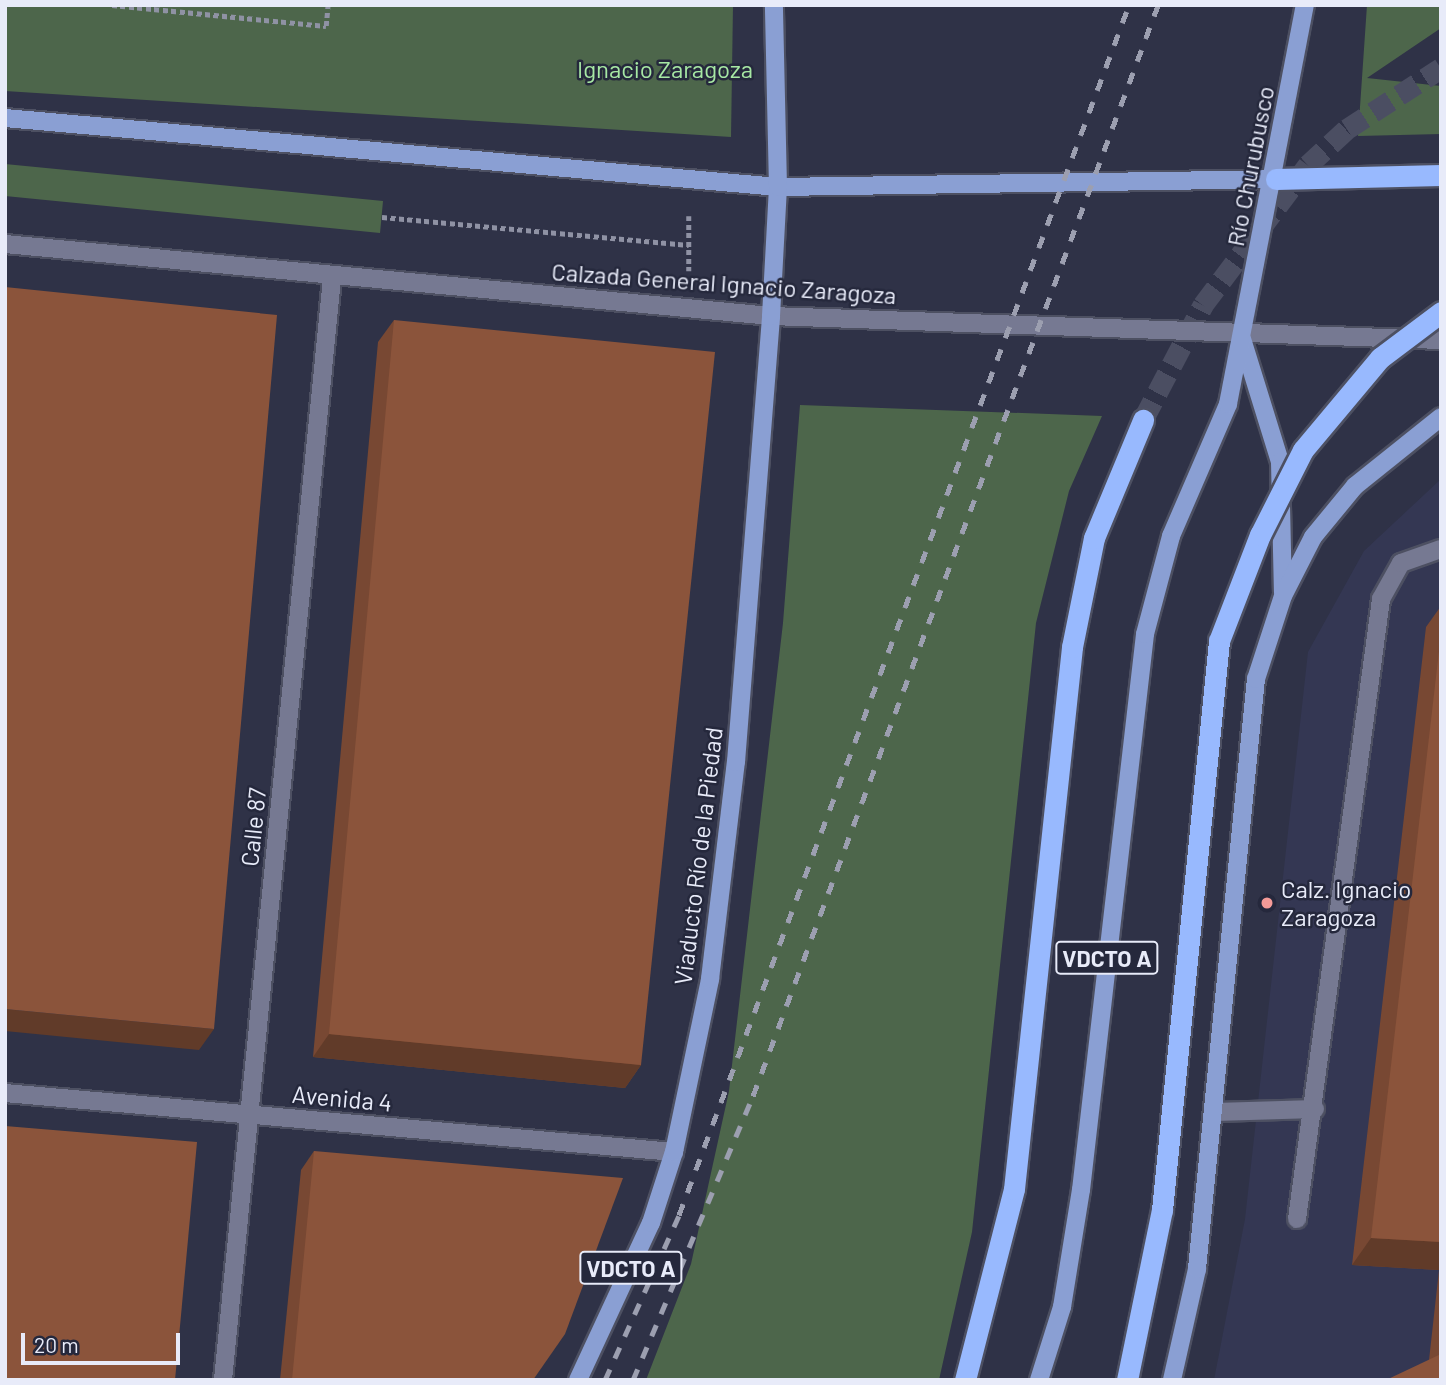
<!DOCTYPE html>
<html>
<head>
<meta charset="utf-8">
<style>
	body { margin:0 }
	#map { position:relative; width:1446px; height:1385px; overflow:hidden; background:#2f3247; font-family:Barlow,sans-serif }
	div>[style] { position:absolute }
	.built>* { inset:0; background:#343753 }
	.green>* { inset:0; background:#4d664b }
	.highway-tunnel>* { height:21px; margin-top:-10.5px; transform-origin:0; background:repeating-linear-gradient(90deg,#4b4e62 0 21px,transparent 0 31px) }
	.path>* { height:4.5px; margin-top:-2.25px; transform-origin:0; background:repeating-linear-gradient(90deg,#8f92a4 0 5px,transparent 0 8.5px) }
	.roads { filter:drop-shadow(2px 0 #4d5062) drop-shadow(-2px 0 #4d5062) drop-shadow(0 2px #4d5062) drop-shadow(0 -2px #4d5062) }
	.lane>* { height:18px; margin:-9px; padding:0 9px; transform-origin:9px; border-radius:9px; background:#767992 }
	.street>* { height:18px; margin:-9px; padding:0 9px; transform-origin:9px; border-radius:9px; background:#767992 }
	.secondary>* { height:18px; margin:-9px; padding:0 9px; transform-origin:9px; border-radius:9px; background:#767992 }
	.primary>* { height:18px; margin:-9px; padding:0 9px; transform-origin:9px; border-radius:9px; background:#8a9fd3 }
	.highway>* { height:21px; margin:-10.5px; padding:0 10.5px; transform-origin:10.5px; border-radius:10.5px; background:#98b9fe }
	.rail>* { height:5px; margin-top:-2.5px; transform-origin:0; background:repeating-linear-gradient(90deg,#9c9fb0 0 12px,transparent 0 24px) }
	.bridges { filter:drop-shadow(2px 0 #4d5062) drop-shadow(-2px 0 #4d5062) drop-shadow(0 2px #4d5062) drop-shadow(0 -2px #4d5062) }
	.highway-bridge>* { height:21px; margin:-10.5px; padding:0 10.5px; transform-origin:10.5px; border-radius:10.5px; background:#98b9fe }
	.wall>* { inset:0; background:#784833 }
	.shaded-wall>* { inset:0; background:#613b29 }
	.building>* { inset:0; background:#8b543b }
	.dots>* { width:19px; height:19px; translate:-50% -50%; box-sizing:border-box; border:4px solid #25283c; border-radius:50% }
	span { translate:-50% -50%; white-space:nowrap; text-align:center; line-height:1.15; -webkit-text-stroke:5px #25283c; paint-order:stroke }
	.shield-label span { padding:2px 5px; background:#25283c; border:2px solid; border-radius:5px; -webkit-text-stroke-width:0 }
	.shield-label { font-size:23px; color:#e8ebf9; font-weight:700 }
	.park-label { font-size:24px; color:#a7e8a4 }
	.street-label { font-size:24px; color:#e8ebf9 }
	.poi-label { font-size:24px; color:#e8ebf9 }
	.left { translate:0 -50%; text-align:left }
	.frame { position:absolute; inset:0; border:7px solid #e8ebf9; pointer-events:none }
	.scale { position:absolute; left:21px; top:1333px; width:159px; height:32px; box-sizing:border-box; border:4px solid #e8ebf9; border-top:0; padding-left:9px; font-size:21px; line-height:24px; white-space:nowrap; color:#e8ebf9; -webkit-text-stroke:5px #25283c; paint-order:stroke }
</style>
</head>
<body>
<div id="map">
	<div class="built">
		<div style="clip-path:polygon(1441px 479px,1441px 1373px,1425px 1380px,1214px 1380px,1245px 1219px,1308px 652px,1364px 551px)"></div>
	</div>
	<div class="green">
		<div style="clip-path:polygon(5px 5px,733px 5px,731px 137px,5px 91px)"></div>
		<div style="clip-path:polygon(1367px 5px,1441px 5px,1441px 28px,1367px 78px,1441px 86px,1441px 134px,1358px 136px)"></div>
		<div style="clip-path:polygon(5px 164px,383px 201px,380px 233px,5px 196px)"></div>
		<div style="clip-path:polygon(800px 405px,1102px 416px,1069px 491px,1036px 623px,972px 1232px,939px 1380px,646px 1380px,691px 1264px,729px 1091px,783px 623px)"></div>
	</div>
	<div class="highway-tunnel">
		<div style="left:1143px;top:420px;width:130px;rotate:-62.4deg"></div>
		<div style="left:1203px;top:305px;width:175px;rotate:-53.1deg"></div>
		<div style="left:1308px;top:165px;width:53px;rotate:-42.7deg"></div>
		<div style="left:1347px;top:129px;width:112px;rotate:-33deg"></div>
	</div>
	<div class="path">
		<div style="left:112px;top:5px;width:215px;rotate:5.6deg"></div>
		<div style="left:326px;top:26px;width:21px;rotate:-85deg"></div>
		<div style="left:689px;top:216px;width:55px;rotate:90deg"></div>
		<div style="left:382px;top:217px;width:308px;rotate:5.2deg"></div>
	</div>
	<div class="roads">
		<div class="lane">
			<div style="left:1216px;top:1112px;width:99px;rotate:-1.7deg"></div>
			<div style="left:1297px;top:1219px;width:626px;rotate:-82.28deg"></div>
			<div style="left:1381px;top:599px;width:41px;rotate:-60.9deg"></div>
			<div style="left:1401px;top:563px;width:42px;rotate:-19.3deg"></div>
		</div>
		<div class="street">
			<div style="left:5px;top:1093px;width:672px;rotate:5.04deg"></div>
			<div style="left:223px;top:1380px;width:1107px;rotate:-84.35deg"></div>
		</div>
		<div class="secondary">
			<div style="left:5px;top:244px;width:769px;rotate:5.37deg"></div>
			<div style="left:771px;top:316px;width:670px;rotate:2.05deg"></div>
		</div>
		<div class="primary">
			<div style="left:5px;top:118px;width:776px;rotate:5.1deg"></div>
			<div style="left:778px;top:187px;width:498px;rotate:-0.9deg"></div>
			<div style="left:1242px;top:339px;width:129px;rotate:72.8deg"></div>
			<div style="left:1280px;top:462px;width:130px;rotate:88.7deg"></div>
			<div style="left:578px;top:1380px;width:173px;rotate:-65.1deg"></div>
			<div style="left:651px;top:1223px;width:75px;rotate:-72.1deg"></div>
			<div style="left:674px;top:1152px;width:177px;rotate:-78.2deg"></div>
			<div style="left:710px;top:979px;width:219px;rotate:-83.2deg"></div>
			<div style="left:736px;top:762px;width:447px;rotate:-85.5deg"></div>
			<div style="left:771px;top:316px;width:129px;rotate:-86.9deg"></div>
			<div style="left:778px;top:187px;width:182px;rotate:-91.3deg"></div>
			<div style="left:1039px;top:1380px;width:77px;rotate:-72.5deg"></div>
			<div style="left:1062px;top:1307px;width:119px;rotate:-80.8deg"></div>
			<div style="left:1081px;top:1190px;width:560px;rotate:-83.43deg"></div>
			<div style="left:1145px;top:634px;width:101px;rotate:-75.1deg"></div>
			<div style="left:1171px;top:536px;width:144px;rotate:-66.6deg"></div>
			<div style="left:1228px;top:404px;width:406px;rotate:-79.1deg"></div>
			<div style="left:1172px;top:1380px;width:114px;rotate:-77.3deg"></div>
			<div style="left:1197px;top:1269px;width:593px;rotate:-84.29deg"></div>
			<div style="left:1256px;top:679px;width:87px;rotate:-72deg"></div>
			<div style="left:1283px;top:596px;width:66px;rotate:-63deg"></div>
			<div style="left:1313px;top:537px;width:66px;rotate:-50.5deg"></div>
			<div style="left:1355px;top:486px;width:110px;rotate:-38.7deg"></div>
		</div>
		<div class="highway">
			<div style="left:1276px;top:179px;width:165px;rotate:-1.4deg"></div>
			<div style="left:965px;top:1380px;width:197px;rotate:-75.6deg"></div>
			<div style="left:1014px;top:1189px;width:545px;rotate:-83.89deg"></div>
			<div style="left:1072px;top:647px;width:111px;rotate:-78.6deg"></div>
			<div style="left:1094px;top:538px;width:128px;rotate:-67.4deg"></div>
		</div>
	</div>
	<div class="rail">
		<div style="left:605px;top:1380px;width:181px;rotate:-65.8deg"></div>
		<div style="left:679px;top:1215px;width:1291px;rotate:-69.6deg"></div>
		<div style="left:633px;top:1380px;width:308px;rotate:-67.1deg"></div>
		<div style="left:753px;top:1096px;width:1164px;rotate:-69.63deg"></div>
	</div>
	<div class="bridges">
		<div class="highway-bridge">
			<div style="left:1127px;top:1380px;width:174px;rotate:-78.4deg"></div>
			<div style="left:1162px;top:1210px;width:572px;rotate:-84.28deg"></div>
			<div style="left:1219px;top:641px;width:114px;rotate:-68.9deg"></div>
			<div style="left:1260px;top:535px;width:95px;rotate:-63.2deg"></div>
			<div style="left:1303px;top:450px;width:120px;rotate:-50.1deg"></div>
			<div style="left:1380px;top:358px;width:76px;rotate:-37deg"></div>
		</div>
	</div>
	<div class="wall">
		<div style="clip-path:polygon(394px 320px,641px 1065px,625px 1088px,313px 1057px,378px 342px)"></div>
		<div style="clip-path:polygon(1441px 606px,1441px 1380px,1429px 1360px,1439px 1270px,1352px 1265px,1426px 627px)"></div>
		<div style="clip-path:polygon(314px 1151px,533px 1380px,280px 1380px,301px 1170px)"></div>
	</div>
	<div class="shaded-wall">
		<div style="clip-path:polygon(5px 1009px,214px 1029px,199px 1050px,5px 1031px)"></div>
		<div style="clip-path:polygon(329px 1034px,641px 1065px,625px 1088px,313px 1057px)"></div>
		<div style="clip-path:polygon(1371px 1238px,1441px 1242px,1441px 1268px,1439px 1270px,1352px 1265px)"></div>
	</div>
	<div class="building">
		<div style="clip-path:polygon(5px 287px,277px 315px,214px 1029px,5px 1009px)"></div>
		<div style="clip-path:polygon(394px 320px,715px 352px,641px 1065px,329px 1034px)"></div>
		<div style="clip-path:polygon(1441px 634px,1441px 1242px,1371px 1238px)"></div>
		<div style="clip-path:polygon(5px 1126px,197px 1142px,175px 1380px,5px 1380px)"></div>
		<div style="clip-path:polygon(314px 1151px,623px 1178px,565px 1334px,533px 1380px,292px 1380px)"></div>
		<div style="clip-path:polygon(1441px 1354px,1441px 1380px,1386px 1380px)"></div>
	</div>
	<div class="dots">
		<div style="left:1267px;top:903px;background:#f59b98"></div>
	</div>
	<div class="shield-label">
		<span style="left:1107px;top:958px">VDCTO A</span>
		<span style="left:631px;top:1268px">VDCTO A</span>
	</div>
	<div class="park-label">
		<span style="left:665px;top:69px">Ignacio Zaragoza</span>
	</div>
	<div class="street-label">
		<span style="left:1250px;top:166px;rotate:-79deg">Río Churubusco</span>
		<span style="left:724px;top:283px;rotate:4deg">Calzada General Ignacio Zaragoza</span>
		<span style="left:253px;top:827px;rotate:-84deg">Calle 87</span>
		<span style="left:698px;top:856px;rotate:-83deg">Viaducto Río de la Piedad</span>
		<span style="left:342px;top:1098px;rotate:5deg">Avenida 4</span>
	</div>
	<div class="poi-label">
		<span class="left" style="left:1281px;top:903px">Calz. Ignacio<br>Zaragoza</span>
	</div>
	<div class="frame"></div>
	<div class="scale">20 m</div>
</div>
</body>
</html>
